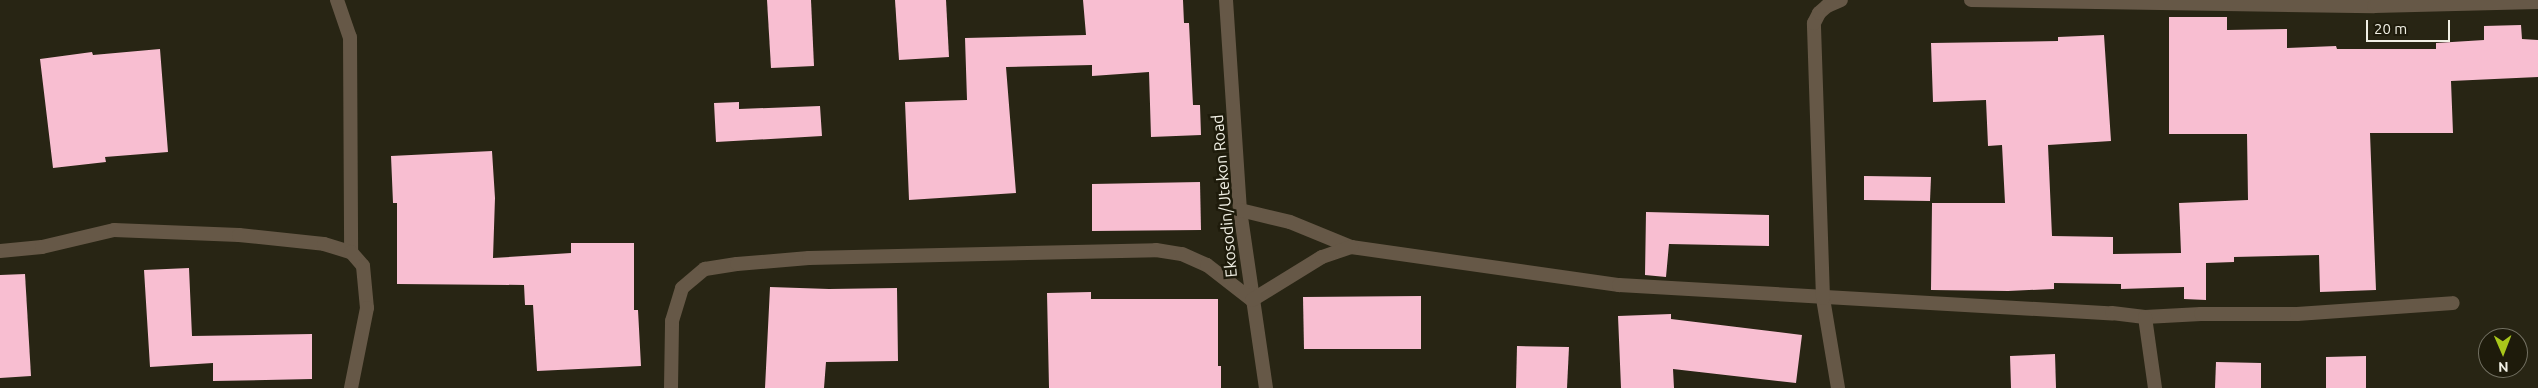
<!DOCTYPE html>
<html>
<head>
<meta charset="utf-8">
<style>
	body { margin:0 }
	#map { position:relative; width:2538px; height:388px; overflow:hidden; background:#282514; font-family:Ubuntu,sans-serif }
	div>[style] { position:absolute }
	.building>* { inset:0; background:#f8bed1 }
	.minor>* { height:14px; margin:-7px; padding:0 7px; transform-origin:7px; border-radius:7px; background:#665847 }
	span { translate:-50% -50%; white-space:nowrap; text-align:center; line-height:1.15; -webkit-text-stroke:5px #1e1b0b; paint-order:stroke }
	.street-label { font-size:16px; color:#f1f0e5 }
	.north { position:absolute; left:2478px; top:328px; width:50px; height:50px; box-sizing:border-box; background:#1e1b0b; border:1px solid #727062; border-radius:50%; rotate:179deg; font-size:14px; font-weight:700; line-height:20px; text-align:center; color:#f1f0e5 }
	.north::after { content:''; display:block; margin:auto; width:18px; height:22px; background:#a9c71b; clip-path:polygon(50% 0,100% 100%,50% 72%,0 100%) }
	.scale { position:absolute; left:2366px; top:20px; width:84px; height:22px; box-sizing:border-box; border:2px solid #f1f0e5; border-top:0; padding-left:6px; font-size:15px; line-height:18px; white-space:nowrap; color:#f1f0e5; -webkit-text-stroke:4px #1e1b0b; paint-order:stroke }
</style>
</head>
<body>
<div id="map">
	<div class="building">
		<div style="clip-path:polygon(767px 0,811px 0,814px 66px,771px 68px)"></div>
		<div style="clip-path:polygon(895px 0,946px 0,949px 57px,899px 60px)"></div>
		<div style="clip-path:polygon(1083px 0,1183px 0,1184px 23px,1189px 23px,1193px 105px,1200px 105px,1201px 135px,1151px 137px,1149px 72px,1092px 76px,1092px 65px,1006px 67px,1016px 193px,909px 200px,905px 102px,967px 100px,965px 38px,1086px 35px)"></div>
		<div style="clip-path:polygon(2169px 17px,2227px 17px,2227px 30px,2287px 29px,2287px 48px,2336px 46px,2337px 49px,2436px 49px,2436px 43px,2484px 40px,2484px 26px,2521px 25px,2522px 39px,2538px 40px,2538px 77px,2451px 81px,2453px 133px,2370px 133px,2376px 290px,2320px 292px,2319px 255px,2234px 257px,2234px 262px,2206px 263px,2206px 300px,2184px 299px,2184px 287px,2121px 289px,2121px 284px,2054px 283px,2054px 289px,2008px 291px,1931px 290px,1932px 203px,2005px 203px,2002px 145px,1988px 146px,1986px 100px,1933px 102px,1931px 43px,2058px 41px,2058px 37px,2104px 35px,2111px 141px,2048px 145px,2052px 236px,2113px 237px,2113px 254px,2181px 253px,2179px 203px,2248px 200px,2247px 134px,2169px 134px)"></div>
		<div style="clip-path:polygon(160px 49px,168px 152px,105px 157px,106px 162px,53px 168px,40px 59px,92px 52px,93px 55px)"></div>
		<div style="clip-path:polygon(739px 102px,739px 109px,820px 106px,822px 136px,716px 142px,714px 103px)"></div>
		<div style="clip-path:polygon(492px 151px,495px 198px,493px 258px,571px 253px,571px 243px,634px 243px,634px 310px,638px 310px,641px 366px,537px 371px,533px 305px,525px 305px,524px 285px,397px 284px,397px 203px,393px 203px,391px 156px)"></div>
		<div style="clip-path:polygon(1864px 176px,1931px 177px,1930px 201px,1864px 200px)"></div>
		<div style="clip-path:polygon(1200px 182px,1201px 230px,1092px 231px,1092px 184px)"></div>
		<div style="clip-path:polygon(1646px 212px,1769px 215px,1769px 246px,1669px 244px,1666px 277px,1645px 275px)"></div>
		<div style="clip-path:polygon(189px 268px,192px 336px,312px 334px,312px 379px,213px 381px,213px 363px,150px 367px,144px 270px)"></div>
		<div style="clip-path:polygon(25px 274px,31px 376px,0 378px,0 275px)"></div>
		<div style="clip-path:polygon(770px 287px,829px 289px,897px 288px,898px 361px,826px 362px,824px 388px,765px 388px)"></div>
		<div style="clip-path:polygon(1091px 292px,1091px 299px,1218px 299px,1218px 366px,1221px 366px,1221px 388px,1049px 388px,1047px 293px)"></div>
		<div style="clip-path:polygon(1421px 296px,1421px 349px,1304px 349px,1303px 297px)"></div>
		<div style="clip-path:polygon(1671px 314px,1671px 319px,1802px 335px,1796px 383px,1673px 369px,1674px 388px,1621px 388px,1618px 316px)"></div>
		<div style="clip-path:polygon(1517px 346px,1569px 347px,1567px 388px,1516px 388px)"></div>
		<div style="clip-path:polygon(2055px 354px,2056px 388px,2011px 388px,2010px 356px)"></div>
		<div style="clip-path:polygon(2366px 356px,2366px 388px,2326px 388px,2326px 357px)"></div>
		<div style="clip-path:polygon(2216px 362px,2261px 363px,2261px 388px,2215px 388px)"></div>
	</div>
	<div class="minor">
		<div style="left:337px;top:0;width:39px;rotate:71deg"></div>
		<div style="left:350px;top:37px;width:215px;rotate:89.7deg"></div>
		<div style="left:1226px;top:0;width:210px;rotate:86.2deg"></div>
		<div style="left:1240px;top:210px;width:180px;rotate:81.7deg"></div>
		<div style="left:1971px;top:0;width:403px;rotate:0.9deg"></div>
		<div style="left:2374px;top:6px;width:164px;rotate:-1.4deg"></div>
		<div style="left:1240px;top:210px;width:51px;rotate:13.5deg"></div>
		<div style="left:1290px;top:222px;width:66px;rotate:22.3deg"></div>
		<div style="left:1351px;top:247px;width:271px;rotate:8.1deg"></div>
		<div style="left:1619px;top:285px;width:494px;rotate:3.3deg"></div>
		<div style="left:2112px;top:313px;width:33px;rotate:7deg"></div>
		<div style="left:2145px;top:317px;width:56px;rotate:-3.1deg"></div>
		<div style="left:2201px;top:314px;width:96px"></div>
		<div style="left:2297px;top:314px;width:156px;rotate:-4deg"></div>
		<div style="left:0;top:251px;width:42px;rotate:-5.4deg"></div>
		<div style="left:42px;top:247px;width:74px;rotate:-13.3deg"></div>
		<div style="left:114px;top:230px;width:125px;rotate:2.3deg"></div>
		<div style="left:239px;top:235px;width:85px;rotate:6deg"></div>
		<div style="left:324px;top:244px;width:28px;rotate:17deg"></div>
		<div style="left:351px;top:252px;width:18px;rotate:49deg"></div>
		<div style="left:363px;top:266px;width:42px;rotate:84.6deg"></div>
		<div style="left:367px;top:308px;width:82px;rotate:101.3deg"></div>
		<div style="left:2145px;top:317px;width:72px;rotate:82deg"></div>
		<div style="left:671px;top:388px;width:67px;rotate:-89.1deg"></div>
		<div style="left:672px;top:321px;width:34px;rotate:-73deg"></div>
		<div style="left:682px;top:288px;width:30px;rotate:-40deg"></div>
		<div style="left:705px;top:269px;width:32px;rotate:-9deg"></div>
		<div style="left:737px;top:264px;width:72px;rotate:-4.8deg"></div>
		<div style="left:809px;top:258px;width:347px;rotate:-1.3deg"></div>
		<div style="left:1156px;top:250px;width:26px;rotate:9deg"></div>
		<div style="left:1182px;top:254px;width:27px;rotate:24deg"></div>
		<div style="left:1207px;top:265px;width:57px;rotate:37.9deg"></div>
		<div style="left:1252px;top:300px;width:82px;rotate:-31.6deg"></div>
		<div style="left:1322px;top:257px;width:31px;rotate:-19deg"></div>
		<div style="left:1838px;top:388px;width:91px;rotate:-99.5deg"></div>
		<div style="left:1823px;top:298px;width:275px;rotate:-91.9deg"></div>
		<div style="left:1814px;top:23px;width:11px;rotate:-63deg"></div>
		<div style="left:1819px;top:13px;width:11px;rotate:-41deg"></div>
		<div style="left:1827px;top:6px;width:15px;rotate:-23deg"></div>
	</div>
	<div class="street-label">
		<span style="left:1224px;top:196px;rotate:-95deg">Ekosodin/Utekon Road</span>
	</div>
	<div class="north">N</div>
	<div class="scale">20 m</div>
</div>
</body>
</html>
